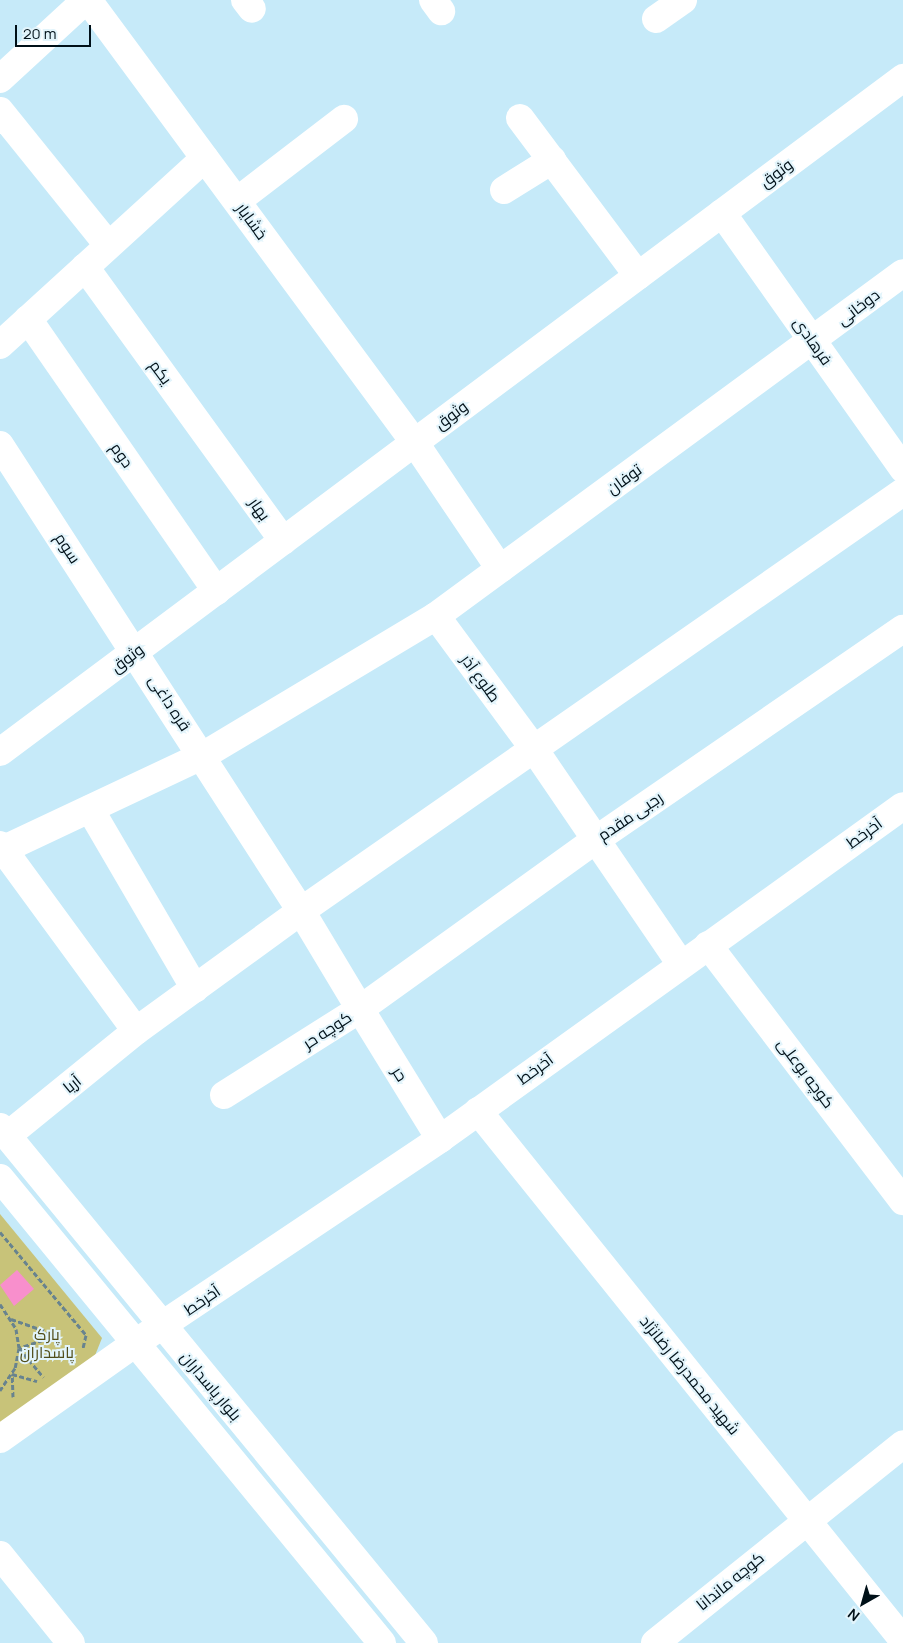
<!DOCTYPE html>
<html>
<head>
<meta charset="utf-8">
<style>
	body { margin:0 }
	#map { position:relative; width:903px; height:1643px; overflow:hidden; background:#c6eaf9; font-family:Manrope,Cairo,sans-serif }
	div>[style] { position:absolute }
	.green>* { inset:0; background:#c8c379 }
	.building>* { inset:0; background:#f88fcc }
	.path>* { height:3px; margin-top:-1.5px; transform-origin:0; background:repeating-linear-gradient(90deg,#68838e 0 5px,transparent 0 7.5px) }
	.street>* { height:28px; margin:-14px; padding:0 14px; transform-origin:14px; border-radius:14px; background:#fff }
	.secondary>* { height:28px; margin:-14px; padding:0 14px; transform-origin:14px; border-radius:14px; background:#fff }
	span { translate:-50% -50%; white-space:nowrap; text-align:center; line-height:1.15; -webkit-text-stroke:4px #e2f4fb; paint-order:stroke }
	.street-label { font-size:16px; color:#001018 }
	.park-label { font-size:16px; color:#514e1b }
	.north { position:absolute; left:838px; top:1578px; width:50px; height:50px; -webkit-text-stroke:4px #e2f4fb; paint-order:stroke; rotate:218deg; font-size:14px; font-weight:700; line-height:20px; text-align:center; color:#001018 }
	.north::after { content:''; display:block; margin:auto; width:18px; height:22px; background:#001018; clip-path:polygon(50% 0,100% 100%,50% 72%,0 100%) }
	.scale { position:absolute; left:15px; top:25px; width:76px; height:22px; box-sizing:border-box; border:2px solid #001018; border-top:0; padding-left:6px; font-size:15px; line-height:18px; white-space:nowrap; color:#001018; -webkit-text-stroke:4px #e2f4fb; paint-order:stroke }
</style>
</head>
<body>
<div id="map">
	<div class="green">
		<div style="clip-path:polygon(0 1214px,102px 1338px,90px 1368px,0 1442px)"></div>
	</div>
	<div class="building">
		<div style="clip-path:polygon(17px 1270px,34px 1289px,14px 1306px,0 1285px)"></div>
	</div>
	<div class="path">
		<div style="left:0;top:1232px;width:134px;rotate:50.1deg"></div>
		<div style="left:86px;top:1335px;width:13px;rotate:103deg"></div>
		<div style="left:0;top:1304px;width:30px;rotate:57deg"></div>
		<div style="left:16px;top:1329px;width:19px;rotate:81deg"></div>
		<div style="left:19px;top:1348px;width:20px;rotate:101deg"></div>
		<div style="left:15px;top:1368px;width:27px;rotate:124deg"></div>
		<div style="left:11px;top:1319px;width:49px;rotate:19.2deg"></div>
		<div style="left:57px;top:1335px;width:40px;rotate:161.1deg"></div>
		<div style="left:19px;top:1348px;width:38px;rotate:50deg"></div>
		<div style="left:13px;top:1397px;width:23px;rotate:-92deg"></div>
		<div style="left:12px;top:1374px;width:26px;rotate:16deg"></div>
	</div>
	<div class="street">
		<div style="left:88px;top:0;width:551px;rotate:53.57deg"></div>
		<div style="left:415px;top:443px;width:152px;rotate:56deg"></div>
		<div style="left:245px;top:0;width:11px;rotate:52deg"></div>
		<div style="left:433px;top:0;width:14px;rotate:54deg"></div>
		<div style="left:656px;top:19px;width:33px;rotate:-35deg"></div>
		<div style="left:0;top:79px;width:117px;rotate:-42.6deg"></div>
		<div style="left:0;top:111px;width:172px;rotate:51.1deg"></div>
		<div style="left:520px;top:118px;width:197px;rotate:53.2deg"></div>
		<div style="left:504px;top:190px;width:57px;rotate:-32deg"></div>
		<div style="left:237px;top:201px;width:135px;rotate:-37.5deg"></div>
		<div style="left:722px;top:213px;width:314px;rotate:54.7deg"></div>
		<div style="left:85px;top:267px;width:338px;rotate:54.1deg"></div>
		<div style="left:28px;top:319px;width:331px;rotate:55.3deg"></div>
		<div style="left:0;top:345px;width:277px;rotate:-42.4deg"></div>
		<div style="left:0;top:445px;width:555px;rotate:57.14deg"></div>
		<div style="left:301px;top:911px;width:204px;rotate:144deg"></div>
		<div style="left:136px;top:1031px;width:166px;rotate:140.9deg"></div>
		<div style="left:436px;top:616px;width:579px;rotate:-36.3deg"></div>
		<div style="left:90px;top:809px;width:208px;rotate:59.7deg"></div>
		<div style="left:0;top:845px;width:230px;rotate:53.8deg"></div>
		<div style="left:0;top:851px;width:225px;rotate:-25.2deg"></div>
		<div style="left:204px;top:755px;width:270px;rotate:-30.9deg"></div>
		<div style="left:436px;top:616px;width:165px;rotate:53.6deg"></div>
		<div style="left:534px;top:749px;width:259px;rotate:55.7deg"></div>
		<div style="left:708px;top:945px;width:322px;rotate:52.7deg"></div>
		<div style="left:224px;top:1095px;width:161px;rotate:-32.3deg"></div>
		<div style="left:360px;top:1009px;width:114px;rotate:-121deg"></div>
		<div style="left:301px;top:911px;width:733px;rotate:-34.84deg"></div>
		<div style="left:478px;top:1111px;width:679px;rotate:51.22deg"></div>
		<div style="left:440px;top:1139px;width:153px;rotate:-121.6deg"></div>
		<div style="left:360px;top:1009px;width:292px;rotate:-35.7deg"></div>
		<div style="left:597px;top:839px;width:371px;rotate:-34.5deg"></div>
		<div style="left:0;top:1439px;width:168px;rotate:-35.3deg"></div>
		<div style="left:0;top:1555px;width:113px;rotate:51.1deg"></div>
		<div style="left:655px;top:1643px;width:318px;rotate:-38.7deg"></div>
	</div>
	<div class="secondary">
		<div style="left:0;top:752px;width:1127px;rotate:-36.74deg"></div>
		<div style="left:0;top:1127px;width:668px;rotate:50.59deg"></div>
		<div style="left:0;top:1178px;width:602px;rotate:50.6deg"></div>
		<div style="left:137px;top:1342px;width:365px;rotate:-33.8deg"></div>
		<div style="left:440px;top:1139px;width:570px;rotate:-35.72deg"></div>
	</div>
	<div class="street-label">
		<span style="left:776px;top:173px;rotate:-37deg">وثوق</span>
		<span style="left:252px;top:221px;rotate:54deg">خشایار</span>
		<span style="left:858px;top:307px;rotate:-37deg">دوخانی</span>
		<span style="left:813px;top:341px;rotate:55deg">فرهادی</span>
		<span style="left:161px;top:372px;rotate:54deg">یکم</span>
		<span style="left:451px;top:415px;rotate:-37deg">وثوق</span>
		<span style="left:122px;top:455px;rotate:55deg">دوم</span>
		<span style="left:624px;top:479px;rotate:-36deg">توفان</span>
		<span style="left:260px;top:509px;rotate:55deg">بهار</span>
		<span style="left:68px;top:548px;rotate:57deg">سوم</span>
		<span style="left:127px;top:658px;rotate:-37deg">وثوق</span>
		<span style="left:481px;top:678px;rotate:54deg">طلوع آذر</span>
		<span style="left:170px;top:703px;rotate:57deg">قره داغی</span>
		<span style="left:630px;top:816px;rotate:-34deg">رجبی مقدم</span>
		<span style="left:864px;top:833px;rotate:-36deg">آخرخط</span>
		<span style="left:327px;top:1030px;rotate:-33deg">کوچه حر</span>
		<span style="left:535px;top:1069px;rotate:-36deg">آخرخط</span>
		<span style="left:806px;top:1073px;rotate:53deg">کوچه بوعلی</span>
		<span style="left:400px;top:1074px;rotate:58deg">حر</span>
		<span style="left:72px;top:1084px;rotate:-39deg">آریا</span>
		<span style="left:202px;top:1300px;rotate:-34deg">آخرخط</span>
		<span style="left:690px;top:1375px;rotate:51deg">شهید محمدرضا رضانژاد</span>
		<span style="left:211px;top:1386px;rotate:50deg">بلوار پاسداران</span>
		<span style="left:730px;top:1581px;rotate:-39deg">کوچه ماندانا</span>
	</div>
	<div class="park-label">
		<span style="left:47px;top:1343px">پارک<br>پاسداران</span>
	</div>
	<div class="north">N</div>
	<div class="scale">20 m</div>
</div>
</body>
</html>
